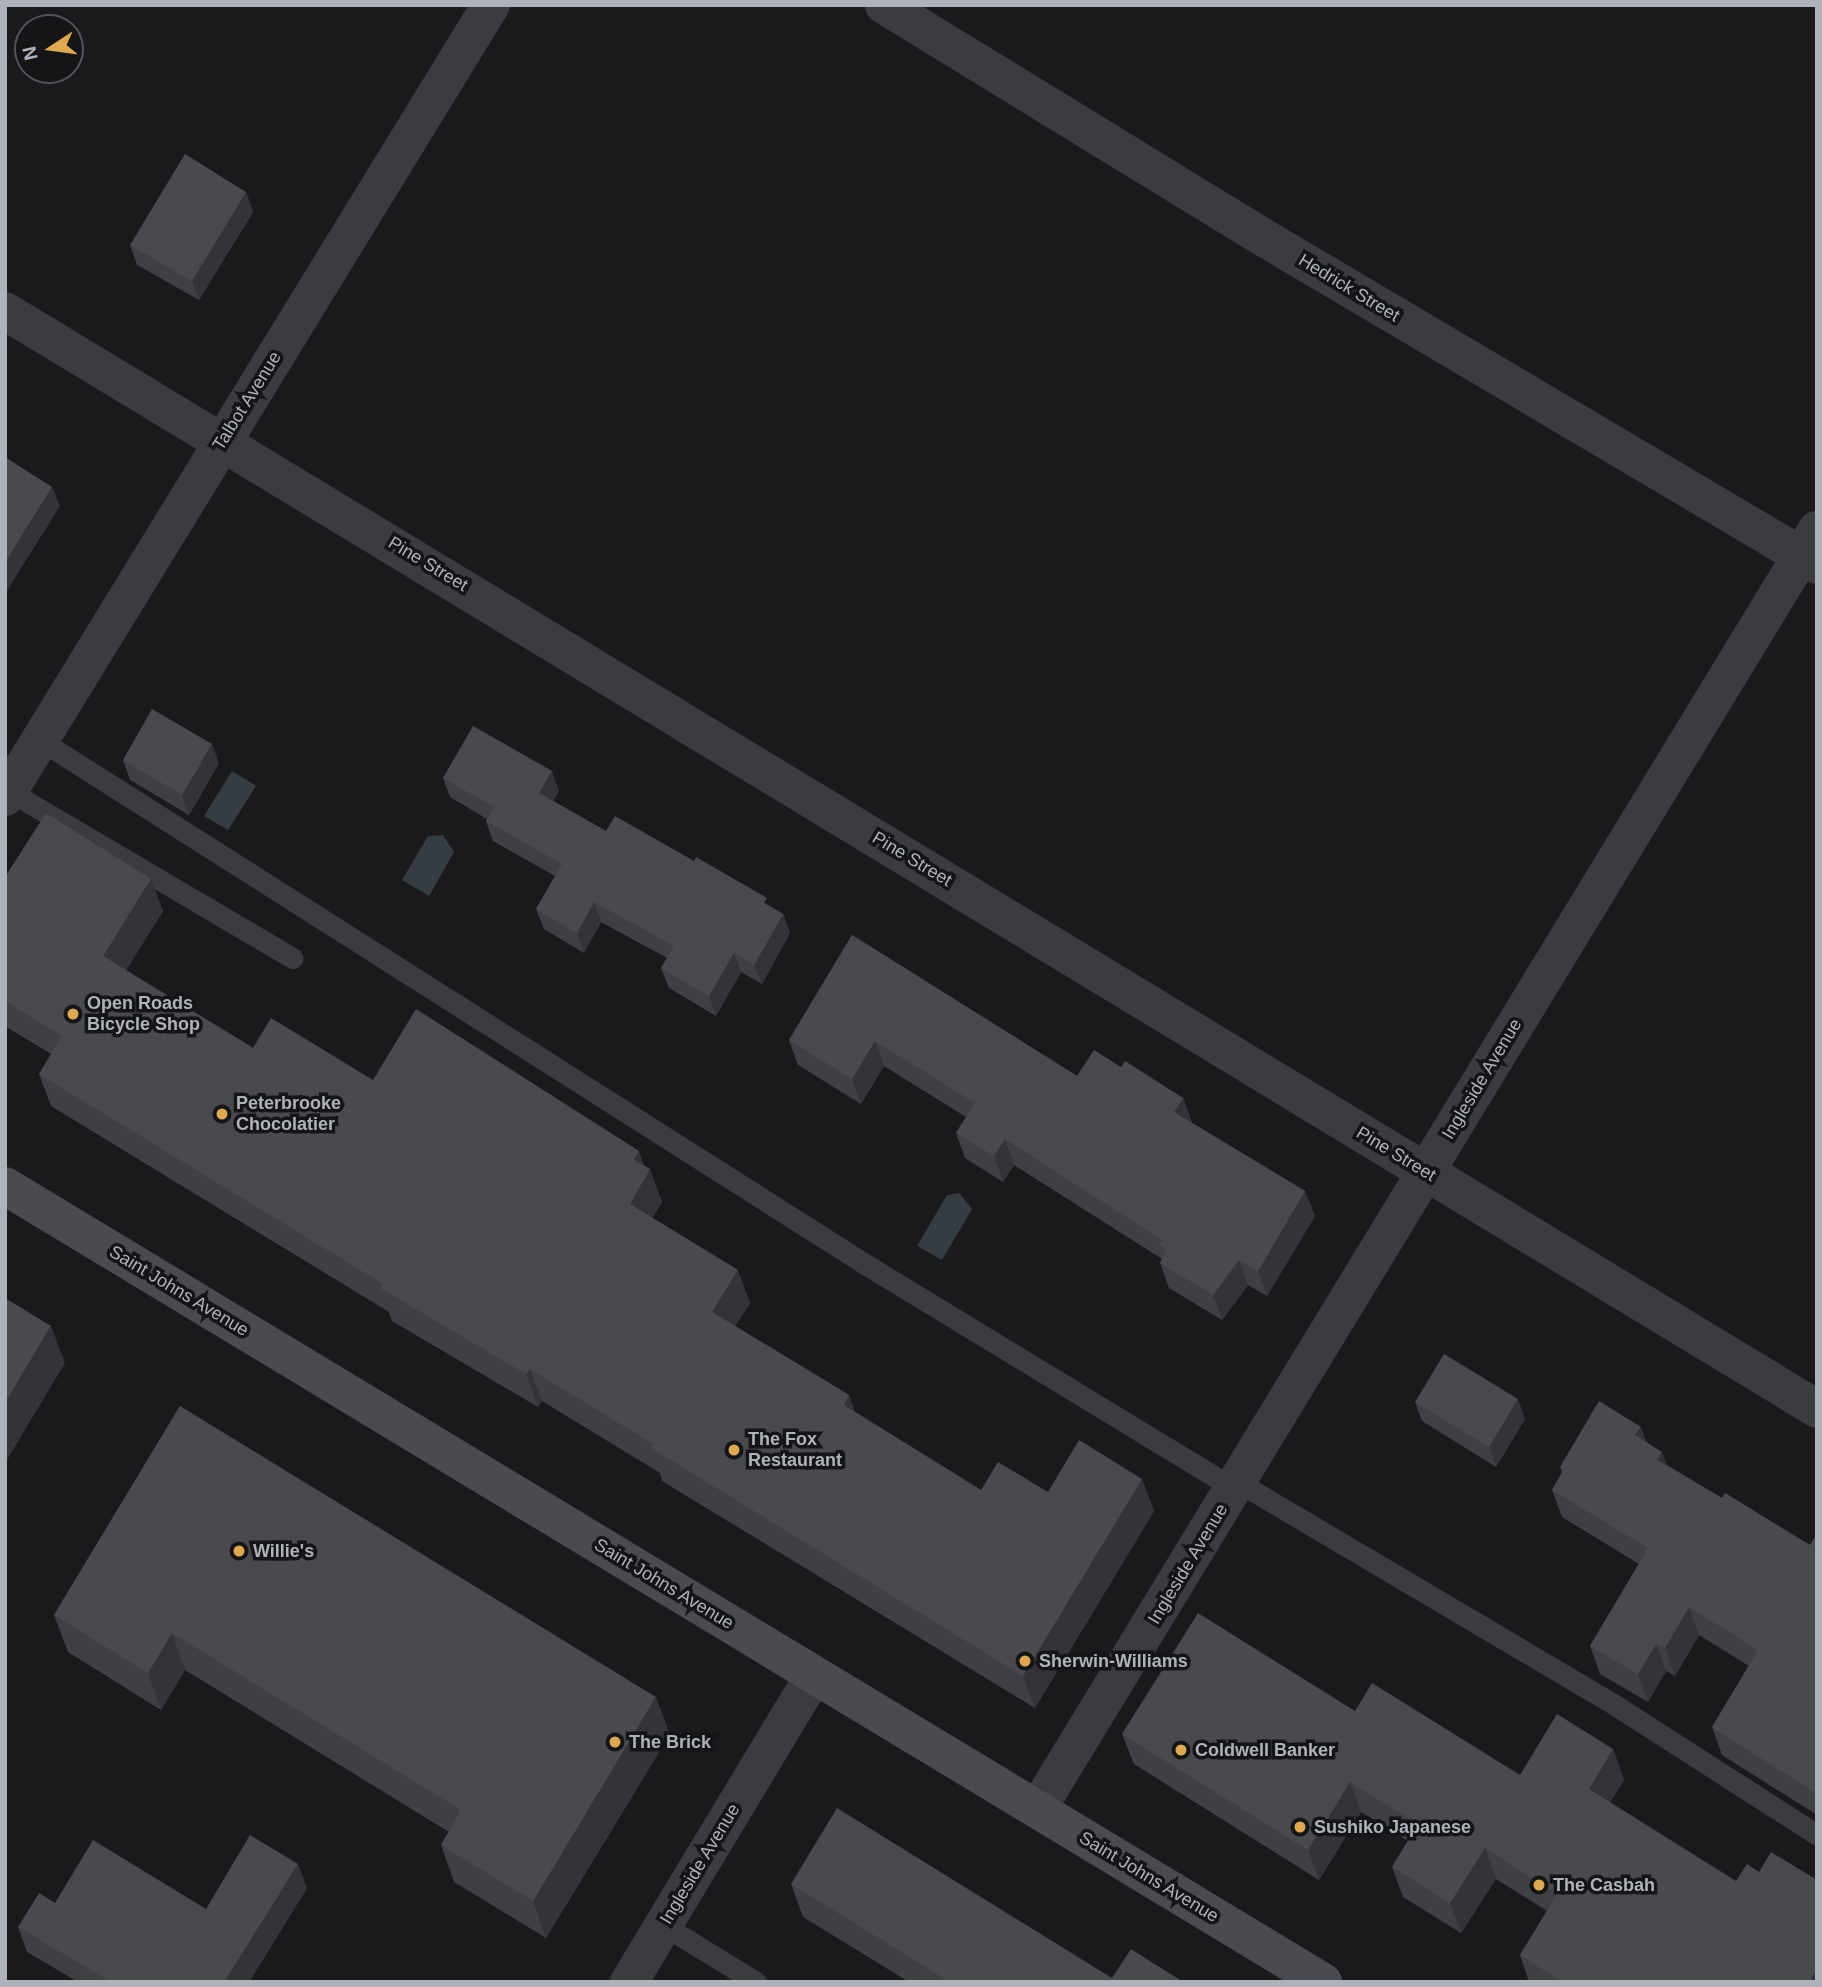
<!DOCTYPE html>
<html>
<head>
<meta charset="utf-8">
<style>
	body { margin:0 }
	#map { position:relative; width:1822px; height:1987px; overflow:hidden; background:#1a1a1c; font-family:Arial,sans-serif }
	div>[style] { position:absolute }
	.water>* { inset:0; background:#353d43 }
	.service>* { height:21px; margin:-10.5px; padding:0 10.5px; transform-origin:10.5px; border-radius:10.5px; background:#3b3c40 }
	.minor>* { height:38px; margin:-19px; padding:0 19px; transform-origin:19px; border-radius:19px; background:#3b3c40 }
	.secondary>* { height:38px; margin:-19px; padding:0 19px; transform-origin:19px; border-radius:19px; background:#4a4b50 }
	.wall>* { inset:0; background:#3f4043 }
	.shaded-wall>* { inset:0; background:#333437 }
	.building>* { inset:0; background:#494a4e }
	.dots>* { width:19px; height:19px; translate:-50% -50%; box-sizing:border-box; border:4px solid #151517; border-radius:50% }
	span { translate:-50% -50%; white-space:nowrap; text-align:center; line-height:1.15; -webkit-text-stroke:7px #151517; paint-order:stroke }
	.street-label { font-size:18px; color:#aeb2ba }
	.poi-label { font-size:18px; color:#aeb2ba; font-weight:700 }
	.left { translate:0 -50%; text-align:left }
	.frame { position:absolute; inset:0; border:7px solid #aeb2ba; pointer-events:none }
	.north { position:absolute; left:14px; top:14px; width:70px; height:70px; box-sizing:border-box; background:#151517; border:2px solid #525458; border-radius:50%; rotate:257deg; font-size:19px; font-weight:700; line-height:28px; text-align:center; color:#aeb2ba }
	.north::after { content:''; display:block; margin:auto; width:24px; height:32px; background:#dda950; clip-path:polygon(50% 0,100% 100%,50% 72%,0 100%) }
</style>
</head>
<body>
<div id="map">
	<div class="water">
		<div style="clip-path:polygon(232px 771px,256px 786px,228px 830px,204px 816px)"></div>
		<div style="clip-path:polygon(443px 835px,454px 852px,429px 896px,402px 880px,428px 836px)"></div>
		<div style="clip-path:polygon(959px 1193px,972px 1209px,942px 1260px,917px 1246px,947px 1195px)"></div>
	</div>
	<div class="service">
		<div style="left:40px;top:740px;width:977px;rotate:32.42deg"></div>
		<div style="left:865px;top:1264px;width:432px;rotate:31.3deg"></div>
		<div style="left:9px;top:791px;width:329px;rotate:30.5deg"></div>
		<div style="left:1238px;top:1482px;width:442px;rotate:30.6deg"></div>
		<div style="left:1618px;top:1707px;width:237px;rotate:32.7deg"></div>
		<div style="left:663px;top:1925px;width:109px;rotate:31.5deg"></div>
	</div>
	<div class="minor">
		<div style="left:884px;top:5px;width:442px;rotate:31.5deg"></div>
		<div style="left:1261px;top:236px;width:646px;rotate:30.61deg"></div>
		<div style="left:5px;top:311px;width:2119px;rotate:31.21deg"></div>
		<div style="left:5px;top:797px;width:929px;rotate:-58.47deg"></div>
		<div style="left:1038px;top:1808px;width:1497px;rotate:-58.64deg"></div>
		<div style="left:629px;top:1982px;width:358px;rotate:-58.9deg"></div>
	</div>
	<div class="secondary">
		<div style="left:5px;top:1186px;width:1540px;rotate:31.13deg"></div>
	</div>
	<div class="wall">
		<div style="clip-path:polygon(246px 192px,253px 212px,199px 300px,137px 265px,130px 245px)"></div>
		<div style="clip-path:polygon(123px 760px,219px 763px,189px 815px,130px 780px)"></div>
		<div style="clip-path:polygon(443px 778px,559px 791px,553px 801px,606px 831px,770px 906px,783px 914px,790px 933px,762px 984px,741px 972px,716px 1016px,669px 988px,661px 968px,667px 958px,601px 922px,584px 953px,544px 929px,536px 909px,555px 876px,493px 841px,486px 821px,487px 819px,450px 797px)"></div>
		<div style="clip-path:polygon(5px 877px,163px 911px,126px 970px,253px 1048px,373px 1080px,645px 1166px,662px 1202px,652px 1218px,750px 1303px,735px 1326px,849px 1395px,855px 1412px,981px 1490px,1048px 1492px,1142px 1479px,1154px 1511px,1035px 1708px,662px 1481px,660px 1473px,542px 1401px,538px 1407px,392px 1321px,389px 1312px,51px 1106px,39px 1074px,51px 1054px,5px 1026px)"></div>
		<div style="clip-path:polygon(852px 935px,1077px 1076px,1121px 1067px,1183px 1098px,1192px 1123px,1305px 1191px,1315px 1216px,1267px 1296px,1248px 1285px,1222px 1320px,1169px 1288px,1160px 1263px,1162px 1259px,1014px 1165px,1003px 1182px,965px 1158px,956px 1133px,966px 1117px,884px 1066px,861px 1104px,798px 1065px,789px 1040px)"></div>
		<div style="clip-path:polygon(1415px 1402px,1525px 1419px,1496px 1467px,1422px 1421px)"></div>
		<div style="clip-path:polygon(180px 1406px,670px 1734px,546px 1938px,454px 1882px,441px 1845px,449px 1832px,185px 1670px,161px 1710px,68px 1652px,54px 1615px)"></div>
		<div style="clip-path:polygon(1647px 1442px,1667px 1465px,1722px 1498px,1810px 1545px,1817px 1534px,1817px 1815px,1722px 1755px,1712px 1727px,1749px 1666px,1699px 1635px,1675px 1676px,1666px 1671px,1648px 1702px,1600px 1674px,1590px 1646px,1639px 1564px,1562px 1517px,1552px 1490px,1562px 1472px,1560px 1467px)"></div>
		<div style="clip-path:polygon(1355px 1711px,1520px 1775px,1613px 1749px,1624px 1780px,1610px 1802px,1817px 1982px,1529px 1982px,1520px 1955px,1547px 1911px,1496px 1879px,1461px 1933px,1403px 1897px,1392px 1867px,1408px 1841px,1361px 1812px,1319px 1880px,1134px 1764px,1122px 1734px)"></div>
		<div style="clip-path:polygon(791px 1884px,1112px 1978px,1183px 1982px,909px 1982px,803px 1917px)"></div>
		<div style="clip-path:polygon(307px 1888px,249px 1982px,78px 1982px,27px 1952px,18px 1927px,55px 1903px,206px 1909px)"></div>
	</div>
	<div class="shaded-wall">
		<div style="clip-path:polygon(246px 192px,253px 212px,199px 300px,192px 281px)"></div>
		<div style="clip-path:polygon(52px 487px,60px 506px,5px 594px,5px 563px)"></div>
		<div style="clip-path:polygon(212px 744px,219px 763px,189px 815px,182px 795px)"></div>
		<div style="clip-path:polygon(552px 771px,559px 791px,547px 813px,539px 793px)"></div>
		<div style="clip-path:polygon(151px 879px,163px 911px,115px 988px,103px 956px)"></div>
		<div style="clip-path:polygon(594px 902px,601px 922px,584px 953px,577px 933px)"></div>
		<div style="clip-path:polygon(783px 914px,790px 933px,762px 984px,754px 965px)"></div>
		<div style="clip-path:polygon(734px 953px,741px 972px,716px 1016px,709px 996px)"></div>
		<div style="clip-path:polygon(875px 1041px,884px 1066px,861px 1104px,852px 1079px)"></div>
		<div style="clip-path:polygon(1183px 1098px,1192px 1123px,1174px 1112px)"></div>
		<div style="clip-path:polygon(1005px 1139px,1014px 1165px,1003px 1182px,994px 1156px)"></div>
		<div style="clip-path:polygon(639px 1151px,647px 1174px,650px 1169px,662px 1202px,641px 1236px,630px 1204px,634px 1160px)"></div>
		<div style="clip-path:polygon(1305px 1191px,1315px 1216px,1267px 1296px,1258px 1271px)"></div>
		<div style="clip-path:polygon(1239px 1260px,1248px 1285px,1222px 1320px,1213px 1295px)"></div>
		<div style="clip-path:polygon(738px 1270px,750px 1303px,724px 1344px,712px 1312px)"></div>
		<div style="clip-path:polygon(51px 1326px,65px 1363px,5px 1463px,5px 1403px)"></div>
		<div style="clip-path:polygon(530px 1369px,542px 1401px,538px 1407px,526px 1374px)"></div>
		<div style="clip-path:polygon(849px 1395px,861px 1428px,844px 1405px)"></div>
		<div style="clip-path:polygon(1518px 1399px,1525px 1419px,1496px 1467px,1489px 1447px)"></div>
		<div style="clip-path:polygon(1641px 1427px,1651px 1454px,1635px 1435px)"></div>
		<div style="clip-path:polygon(1662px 1452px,1672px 1479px,1657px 1460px)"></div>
		<div style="clip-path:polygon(1142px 1479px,1154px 1511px,1035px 1708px,1023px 1676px)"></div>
		<div style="clip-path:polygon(1689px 1607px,1699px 1635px,1675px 1676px,1665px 1648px)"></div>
		<div style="clip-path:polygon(172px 1633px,185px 1670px,161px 1710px,148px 1673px)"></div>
		<div style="clip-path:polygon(1656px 1644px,1666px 1671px,1648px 1702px,1638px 1674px)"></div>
		<div style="clip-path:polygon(656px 1697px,670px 1734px,546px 1938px,533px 1901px)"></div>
		<div style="clip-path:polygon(1613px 1749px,1624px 1780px,1600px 1819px,1589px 1789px)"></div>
		<div style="clip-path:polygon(1350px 1782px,1361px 1812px,1319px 1880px,1308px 1850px)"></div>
		<div style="clip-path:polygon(1485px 1848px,1496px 1879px,1461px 1933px,1450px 1903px)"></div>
		<div style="clip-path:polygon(298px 1864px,307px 1888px,249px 1982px,224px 1982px)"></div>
		<div style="clip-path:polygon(1817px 1969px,1817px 1982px,1809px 1982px)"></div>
	</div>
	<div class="building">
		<div style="clip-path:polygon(185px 154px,246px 192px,192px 281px,130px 245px)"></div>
		<div style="clip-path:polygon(5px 457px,52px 487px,5px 563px)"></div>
		<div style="clip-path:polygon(152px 709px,212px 744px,182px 795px,123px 760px)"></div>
		<div style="clip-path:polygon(473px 726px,552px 771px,539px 793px,606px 831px,615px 816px,694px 861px,696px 857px,767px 898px,764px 903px,783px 914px,754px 965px,734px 953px,709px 996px,661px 968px,674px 946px,594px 902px,577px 933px,536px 909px,562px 864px,486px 821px,494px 807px,443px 778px)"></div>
		<div style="clip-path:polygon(46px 813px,151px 879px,103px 956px,253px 1048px,271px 1018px,373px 1080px,416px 1009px,639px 1151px,634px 1160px,650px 1169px,630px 1204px,738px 1270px,712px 1312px,849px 1395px,844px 1405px,981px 1490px,998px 1462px,1048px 1492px,1079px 1440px,1142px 1479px,1023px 1676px,651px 1448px,653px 1444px,530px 1369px,526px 1374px,380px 1288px,383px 1284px,39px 1074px,62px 1036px,5px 1001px,5px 877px)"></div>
		<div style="clip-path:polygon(852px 935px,1077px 1076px,1094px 1050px,1121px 1067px,1125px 1061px,1183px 1098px,1174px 1112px,1305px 1191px,1258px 1271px,1239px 1260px,1213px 1295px,1160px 1263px,1167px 1250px,1159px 1245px,1162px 1240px,1005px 1139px,994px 1156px,956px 1133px,975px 1103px,875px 1041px,852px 1079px,789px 1040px)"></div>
		<div style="clip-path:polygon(5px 1298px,51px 1326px,5px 1403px)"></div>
		<div style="clip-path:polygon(1444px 1354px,1518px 1399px,1489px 1447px,1415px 1402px)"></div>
		<div style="clip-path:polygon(1599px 1401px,1641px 1427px,1635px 1435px,1662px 1452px,1657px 1460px,1722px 1498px,1725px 1493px,1810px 1545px,1817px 1534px,1817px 1794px,1712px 1727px,1758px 1650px,1689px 1607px,1665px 1648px,1656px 1644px,1638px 1674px,1590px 1646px,1648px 1548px,1552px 1490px,1564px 1469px,1560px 1467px)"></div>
		<div style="clip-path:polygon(180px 1406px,656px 1697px,533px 1901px,441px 1845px,461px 1810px,172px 1633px,148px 1673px,54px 1615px)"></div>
		<div style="clip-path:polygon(1198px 1613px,1355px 1711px,1372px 1683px,1520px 1775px,1557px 1714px,1613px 1749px,1589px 1789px,1736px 1881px,1747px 1864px,1759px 1872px,1771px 1852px,1817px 1880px,1817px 1907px,1815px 1910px,1817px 1911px,1817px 1969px,1809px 1982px,1562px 1982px,1520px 1955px,1557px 1894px,1485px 1848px,1450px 1903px,1392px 1867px,1418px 1824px,1350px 1782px,1308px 1850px,1122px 1734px)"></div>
		<div style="clip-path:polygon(837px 1808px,1112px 1978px,1131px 1949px,1183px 1982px,950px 1982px,791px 1884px)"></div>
		<div style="clip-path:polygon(250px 1835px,298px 1864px,224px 1982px,111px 1982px,18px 1927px,39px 1893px,55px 1903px,93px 1840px,206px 1909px)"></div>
	</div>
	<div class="dots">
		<div style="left:73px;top:1014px;background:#dda950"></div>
		<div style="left:222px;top:1114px;background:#dda950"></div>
		<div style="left:734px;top:1450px;background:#dda950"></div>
		<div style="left:239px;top:1551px;background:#dda950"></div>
		<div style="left:1025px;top:1661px;background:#dda950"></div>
		<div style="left:615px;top:1742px;background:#dda950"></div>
		<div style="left:1181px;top:1750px;background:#dda950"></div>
		<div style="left:1300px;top:1827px;background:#dda950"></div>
		<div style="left:1539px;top:1885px;background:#dda950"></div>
	</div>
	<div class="street-label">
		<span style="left:1349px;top:288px;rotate:31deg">Hedrick Street</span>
		<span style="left:247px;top:401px;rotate:-58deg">Talbot Avenue</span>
		<span style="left:428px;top:564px;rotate:31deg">Pine Street</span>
		<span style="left:912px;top:859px;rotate:31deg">Pine Street</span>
		<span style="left:1482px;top:1079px;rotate:-59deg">Ingleside Avenue</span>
		<span style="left:1396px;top:1154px;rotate:31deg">Pine Street</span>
		<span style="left:179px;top:1291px;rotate:31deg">Saint Johns Avenue</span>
		<span style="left:1188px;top:1564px;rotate:-59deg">Ingleside Avenue</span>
		<span style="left:664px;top:1584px;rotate:31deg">Saint Johns Avenue</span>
		<span style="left:700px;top:1864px;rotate:-59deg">Ingleside Avenue</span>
		<span style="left:1149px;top:1877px;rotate:31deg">Saint Johns Avenue</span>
	</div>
	<div class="poi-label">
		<span class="left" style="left:87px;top:1014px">Open Roads<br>Bicycle Shop</span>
		<span class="left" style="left:236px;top:1114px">Peterbrooke<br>Chocolatier</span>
		<span class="left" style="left:748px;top:1450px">The Fox<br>Restaurant</span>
		<span class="left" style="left:253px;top:1551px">Willie's</span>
		<span class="left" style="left:1039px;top:1661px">Sherwin-Williams</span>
		<span class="left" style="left:629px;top:1742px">The Brick</span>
		<span class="left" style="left:1195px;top:1750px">Coldwell Banker</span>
		<span class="left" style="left:1314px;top:1827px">Sushiko Japanese</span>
		<span class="left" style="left:1553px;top:1885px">The Casbah</span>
	</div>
	<div class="frame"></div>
	<div class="north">N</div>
</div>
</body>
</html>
